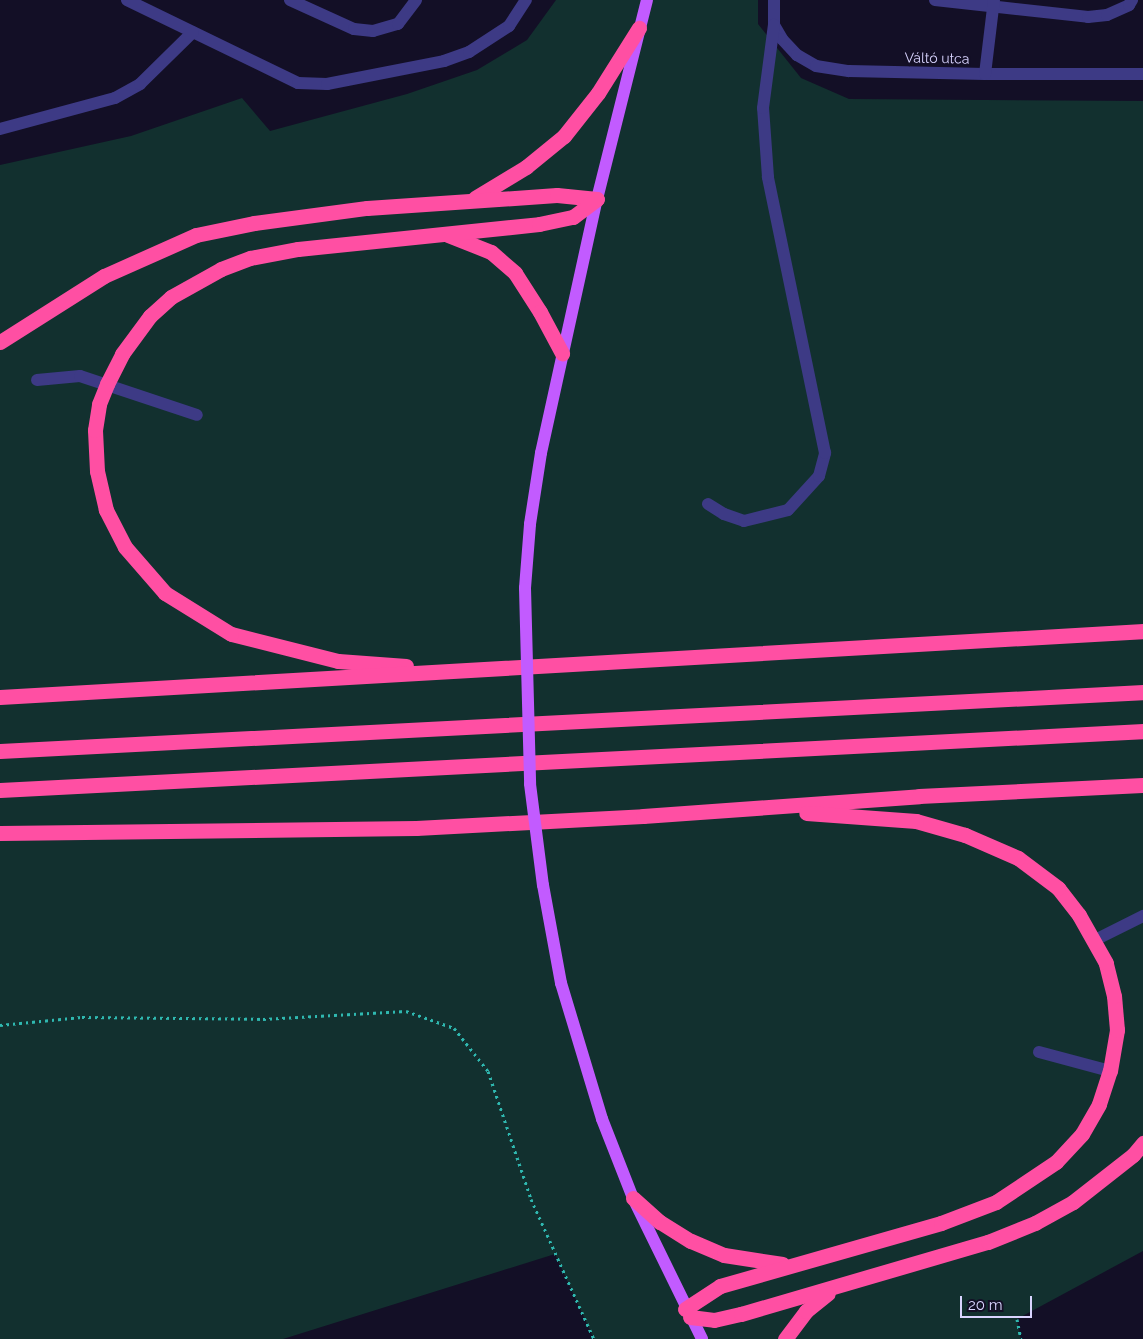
<!DOCTYPE html>
<html>
<head>
<meta charset="utf-8">
<style>
	body { margin:0 }
	#map { position:relative; width:1143px; height:1339px; overflow:hidden; background:#130f26; font-family:Raleway,sans-serif }
	div>[style] { position:absolute }
	.green>* { inset:0; background:#12302f }
	.path>* { height:3px; margin-top:-1.5px; transform-origin:0; background:repeating-linear-gradient(90deg,#2fb8b0 0 2.5px,transparent 0 6.5px) }
	.minor>* { height:12px; margin:-6px; padding:0 6px; transform-origin:6px; border-radius:6px; background:#3d3a85 }
	.major>* { height:12px; margin:-6px; padding:0 6px; transform-origin:6px; border-radius:6px; background:#c25bff }
	.highway>* { height:15px; margin:-7.5px; padding:0 7.5px; transform-origin:7.5px; border-radius:7.5px; background:#ff4fa3 }
	.major-bridge>* { height:12px; margin:-6px; padding:0 6px; transform-origin:6px; border-radius:6px; background:#c25bff }
	span { translate:-50% -50%; white-space:nowrap; text-align:center; line-height:1.15; -webkit-text-stroke:4px #130f26; paint-order:stroke }
	.street-label { font-size:14px; color:#d9d4ff }
	.scale { position:absolute; left:960px; top:1296px; width:72px; height:22px; box-sizing:border-box; border:2px solid #d9d4ff; border-top:0; padding-left:6px; font-size:15px; line-height:18px; white-space:nowrap; color:#d9d4ff; -webkit-text-stroke:4px #130f26; paint-order:stroke }
</style>
</head>
<body>
<div id="map">
	<div class="green">
		<div style="clip-path:polygon(556px 0,758px 0,758px 24px,801px 78px,849px 99px,1143px 101px,1143px 1251px,1017px 1319px,1021px 1339px,594px 1339px,555px 1254px,283px 1339px,0 1339px,0 165px,131px 136px,242px 98px,270px 131px,407px 94px,477px 70px,527px 40px)"></div>
	</div>
	<div class="path">
		<div style="left:0;top:1025px;width:82px;rotate:-5.6deg"></div>
		<div style="left:82px;top:1017px;width:181px;rotate:0.6deg"></div>
		<div style="left:263px;top:1019px;width:143px;rotate:-3.2deg"></div>
		<div style="left:406px;top:1011px;width:51px;rotate:19.5deg"></div>
		<div style="left:454px;top:1028px;width:55px;rotate:51.7deg"></div>
		<div style="left:488px;top:1071px;width:135px;rotate:71.4deg"></div>
		<div style="left:531px;top:1199px;width:154px;rotate:65.8deg"></div>
		<div style="left:1017px;top:1319px;width:20px;rotate:79deg"></div>
	</div>
	<div class="minor">
		<div style="left:127px;top:0;width:190px;rotate:25.9deg"></div>
		<div style="left:298px;top:83px;width:29px;rotate:2deg"></div>
		<div style="left:327px;top:84px;width:119px;rotate:-11.1deg"></div>
		<div style="left:444px;top:61px;width:27px;rotate:-20deg"></div>
		<div style="left:469px;top:52px;width:48px;rotate:-33deg"></div>
		<div style="left:509px;top:26px;width:31px;rotate:-57deg"></div>
		<div style="left:290px;top:0;width:70px;rotate:24.4deg"></div>
		<div style="left:354px;top:29px;width:19px;rotate:6deg"></div>
		<div style="left:373px;top:31px;width:26px;rotate:-16deg"></div>
		<div style="left:398px;top:24px;width:30px;rotate:-53deg"></div>
		<div style="left:774px;top:0;width:25px;rotate:90deg"></div>
		<div style="left:774px;top:25px;width:16px;rotate:60deg"></div>
		<div style="left:782px;top:39px;width:22px;rotate:47deg"></div>
		<div style="left:797px;top:55px;width:22px;rotate:30deg"></div>
		<div style="left:816px;top:66px;width:33px;rotate:9deg"></div>
		<div style="left:849px;top:71px;width:136px;rotate:1.3deg"></div>
		<div style="left:985px;top:74px;width:158px"></div>
		<div style="left:935px;top:0;width:154px;rotate:6.3deg"></div>
		<div style="left:1088px;top:17px;width:19px;rotate:-6deg"></div>
		<div style="left:1107px;top:15px;width:24px;rotate:-24deg"></div>
		<div style="left:1129px;top:5px;width:6px;rotate:-59deg"></div>
		<div style="left:985px;top:74px;width:75px;rotate:-83.1deg"></div>
		<div style="left:0;top:129px;width:119px;rotate:-15.1deg"></div>
		<div style="left:115px;top:98px;width:29px;rotate:-29deg"></div>
		<div style="left:140px;top:84px;width:74px;rotate:-44.5deg"></div>
		<div style="left:37px;top:380px;width:43px;rotate:-5.3deg"></div>
		<div style="left:80px;top:376px;width:123px;rotate:18.4deg"></div>
		<div style="left:708px;top:504px;width:19px;rotate:32deg"></div>
		<div style="left:724px;top:514px;width:21px;rotate:19deg"></div>
		<div style="left:744px;top:521px;width:45px;rotate:-14deg"></div>
		<div style="left:788px;top:510px;width:46px;rotate:-47.6deg"></div>
		<div style="left:819px;top:476px;width:24px;rotate:-75deg"></div>
		<div style="left:825px;top:453px;width:282px;rotate:-101.7deg"></div>
		<div style="left:768px;top:177px;width:69px;rotate:-94.1deg"></div>
		<div style="left:763px;top:108px;width:84px;rotate:-82.5deg"></div>
		<div style="left:1095px;top:940px;width:54px;rotate:-26.6deg"></div>
		<div style="left:1039px;top:1052px;width:73px;rotate:15deg"></div>
	</div>
	<div class="major">
		<div style="left:525px;top:588px;width:64px;rotate:-85.5deg"></div>
		<div style="left:530px;top:524px;width:72px;rotate:-81.2deg"></div>
		<div style="left:541px;top:453px;width:260px;rotate:-77.6deg"></div>
		<div style="left:597px;top:199px;width:205px;rotate:-75.9deg"></div>
		<div style="left:543px;top:885px;width:100px;rotate:79.6deg"></div>
		<div style="left:561px;top:983px;width:142px;rotate:73.2deg"></div>
		<div style="left:602px;top:1119px;width:85px;rotate:68.6deg"></div>
		<div style="left:633px;top:1198px;width:157px;rotate:63.9deg"></div>
	</div>
	<div class="highway">
		<div style="left:475px;top:198px;width:60px;rotate:-31.3deg"></div>
		<div style="left:526px;top:167px;width:49px;rotate:-39.2deg"></div>
		<div style="left:564px;top:136px;width:55px;rotate:-51.7deg"></div>
		<div style="left:598px;top:93px;width:77px;rotate:-57.8deg"></div>
		<div style="left:448px;top:235px;width:46px;rotate:21.6deg"></div>
		<div style="left:491px;top:252px;width:32px;rotate:41deg"></div>
		<div style="left:515px;top:273px;width:46px;rotate:57.3deg"></div>
		<div style="left:540px;top:312px;width:47px;rotate:61.8deg"></div>
		<div style="left:0;top:342px;width:123px;rotate:-32.4deg"></div>
		<div style="left:104px;top:276px;width:101px;rotate:-24deg"></div>
		<div style="left:196px;top:235px;width:59px;rotate:-11.7deg"></div>
		<div style="left:254px;top:223px;width:114px;rotate:-7.6deg"></div>
		<div style="left:367px;top:208px;width:190px;rotate:-3.9deg"></div>
		<div style="left:557px;top:195px;width:40px;rotate:5.7deg"></div>
		<div style="left:406px;top:666px;width:68px;rotate:-175.8deg"></div>
		<div style="left:338px;top:661px;width:110px;rotate:-165.8deg"></div>
		<div style="left:231px;top:634px;width:78px;rotate:-148.2deg"></div>
		<div style="left:165px;top:593px;width:61px;rotate:-131deg"></div>
		<div style="left:125px;top:547px;width:42px;rotate:-117.2deg"></div>
		<div style="left:106px;top:510px;width:40px;rotate:-103deg"></div>
		<div style="left:97px;top:471px;width:41px;rotate:-92.8deg"></div>
		<div style="left:95px;top:430px;width:26px;rotate:-81deg"></div>
		<div style="left:99px;top:404px;width:22px;rotate:-68deg"></div>
		<div style="left:107px;top:384px;width:34px;rotate:-63deg"></div>
		<div style="left:122px;top:354px;width:47px;rotate:-53.6deg"></div>
		<div style="left:150px;top:316px;width:28px;rotate:-42deg"></div>
		<div style="left:171px;top:297px;width:57px;rotate:-29.2deg"></div>
		<div style="left:221px;top:269px;width:31px;rotate:-21deg"></div>
		<div style="left:250px;top:258px;width:49px;rotate:-10.6deg"></div>
		<div style="left:298px;top:249px;width:242px;rotate:-5.9deg"></div>
		<div style="left:539px;top:224px;width:35px;rotate:-12deg"></div>
		<div style="left:573px;top:217px;width:30px;rotate:-37deg"></div>
		<div style="left:0;top:697px;width:1145px;rotate:-3.3deg"></div>
		<div style="left:0;top:751px;width:1145px;rotate:-2.95deg"></div>
		<div style="left:0;top:790px;width:1145px;rotate:-2.95deg"></div>
		<div style="left:0;top:833px;width:416px;rotate:-0.7deg"></div>
		<div style="left:416px;top:828px;width:227px;rotate:-3deg"></div>
		<div style="left:643px;top:816px;width:277px;rotate:-4.1deg"></div>
		<div style="left:919px;top:796px;width:224px;rotate:-2.8deg"></div>
		<div style="left:633px;top:1198px;width:36px;rotate:42deg"></div>
		<div style="left:660px;top:1222px;width:36px;rotate:32deg"></div>
		<div style="left:691px;top:1241px;width:36px;rotate:23deg"></div>
		<div style="left:724px;top:1255px;width:59px;rotate:8.8deg"></div>
		<div style="left:685px;top:1309px;width:42px;rotate:-33.3deg"></div>
		<div style="left:720px;top:1286px;width:230px;rotate:-15.9deg"></div>
		<div style="left:941px;top:1223px;width:59px;rotate:-20.9deg"></div>
		<div style="left:996px;top:1202px;width:72px;rotate:-33.7deg"></div>
		<div style="left:1056px;top:1162px;width:38px;rotate:-47deg"></div>
		<div style="left:1082px;top:1134px;width:34px;rotate:-60deg"></div>
		<div style="left:1099px;top:1104px;width:35px;rotate:-72deg"></div>
		<div style="left:1110px;top:1071px;width:42px;rotate:-80.3deg"></div>
		<div style="left:1117px;top:1030px;width:34px;rotate:-95deg"></div>
		<div style="left:1114px;top:996px;width:34px;rotate:-104deg"></div>
		<div style="left:1106px;top:963px;width:55px;rotate:-119.4deg"></div>
		<div style="left:1079px;top:915px;width:34px;rotate:-128deg"></div>
		<div style="left:1058px;top:888px;width:50px;rotate:-143.1deg"></div>
		<div style="left:1018px;top:858px;width:58px;rotate:-156.5deg"></div>
		<div style="left:965px;top:835px;width:51px;rotate:-164.1deg"></div>
		<div style="left:916px;top:821px;width:110px;rotate:-175.8deg"></div>
		<div style="left:690px;top:1317px;width:24px;rotate:7deg"></div>
		<div style="left:714px;top:1320px;width:28px;rotate:-13deg"></div>
		<div style="left:741px;top:1314px;width:257px;rotate:-16.3deg"></div>
		<div style="left:988px;top:1242px;width:51px;rotate:-22deg"></div>
		<div style="left:1035px;top:1223px;width:43px;rotate:-28.9deg"></div>
		<div style="left:1073px;top:1202px;width:76px;rotate:-38.1deg"></div>
		<div style="left:1133px;top:1155px;width:16px;rotate:-50deg"></div>
		<div style="left:785px;top:1339px;width:35px;rotate:-53deg"></div>
		<div style="left:806px;top:1311px;width:28px;rotate:-39deg"></div>
	</div>
	<div class="major-bridge">
		<div style="left:525px;top:588px;width:196px;rotate:88.5deg"></div>
		<div style="left:530px;top:784px;width:102px;rotate:82.7deg"></div>
	</div>
	<div class="street-label">
		<span style="left:937px;top:58px;rotate:1deg">Váltó utca</span>
	</div>
	<div class="scale">20 m</div>
</div>
</body>
</html>
